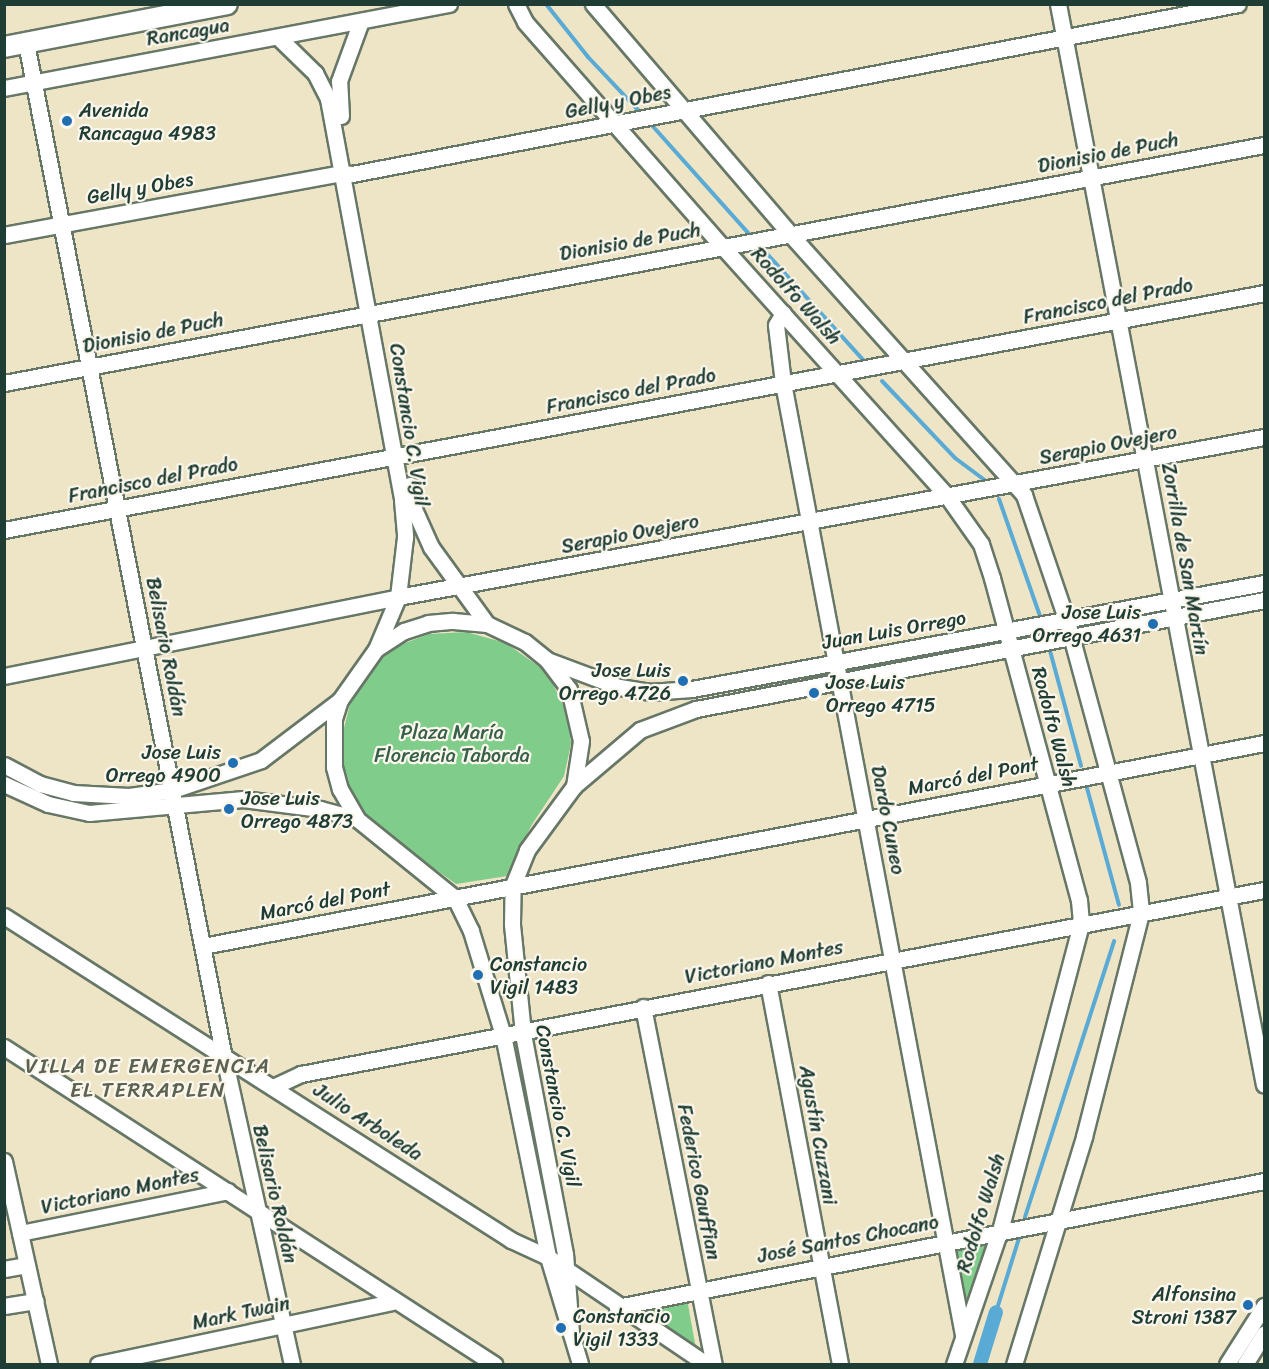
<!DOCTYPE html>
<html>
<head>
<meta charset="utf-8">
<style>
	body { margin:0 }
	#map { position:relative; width:1269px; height:1369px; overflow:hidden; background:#eee4c6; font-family:Sriracha,sans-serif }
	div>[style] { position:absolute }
	.green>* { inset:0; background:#80cd8b }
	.stream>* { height:4px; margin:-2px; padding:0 2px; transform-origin:2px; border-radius:2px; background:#59aad4 }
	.canal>* { height:14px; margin:-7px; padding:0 7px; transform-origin:7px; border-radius:7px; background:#59aad4 }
	.roads { filter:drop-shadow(2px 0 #677767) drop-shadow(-2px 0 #677767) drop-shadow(0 2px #677767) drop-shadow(0 -2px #677767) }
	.minor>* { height:15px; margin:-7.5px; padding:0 7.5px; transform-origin:7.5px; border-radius:7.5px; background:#fff }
	.major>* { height:20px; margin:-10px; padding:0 10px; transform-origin:10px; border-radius:10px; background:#fff }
	.dots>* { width:16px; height:16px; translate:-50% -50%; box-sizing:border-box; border:3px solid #fbf7ec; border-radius:50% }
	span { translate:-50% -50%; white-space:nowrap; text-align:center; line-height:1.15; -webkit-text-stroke:4.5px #fbf7ec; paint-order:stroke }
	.street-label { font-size:20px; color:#1f3d34 }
	.poi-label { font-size:20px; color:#1f3d34 }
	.left { translate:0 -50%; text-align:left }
	.right { translate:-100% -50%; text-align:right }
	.park-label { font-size:20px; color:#37614a }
	.neighbourhood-label { font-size:21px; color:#5c6251; letter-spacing:1.5px }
	.frame { position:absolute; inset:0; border:6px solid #1f3d34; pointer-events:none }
</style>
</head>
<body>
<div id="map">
	<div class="green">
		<div style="clip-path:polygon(466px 632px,506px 643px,548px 673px,568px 716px,571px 744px,564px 776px,531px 826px,507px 876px,456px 884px,371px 823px,354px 802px,343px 776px,339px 747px,353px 693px,371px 666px,397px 646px,429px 634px)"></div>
		<div style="clip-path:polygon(989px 1240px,965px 1311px,952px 1249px)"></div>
		<div style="clip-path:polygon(687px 1299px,696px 1349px,633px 1309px)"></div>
	</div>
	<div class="stream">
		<div style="left:546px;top:4px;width:68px;rotate:51.6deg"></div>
		<div style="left:588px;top:57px;width:74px;rotate:46.6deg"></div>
		<div style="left:649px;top:122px;width:152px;rotate:48.2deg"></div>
		<div style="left:759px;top:245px;width:159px;rotate:47.8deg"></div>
		<div style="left:882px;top:381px;width:106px;rotate:46.5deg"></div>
		<div style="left:955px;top:458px;width:44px;rotate:36.6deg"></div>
		<div style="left:999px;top:499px;width:124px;rotate:70.7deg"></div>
		<div style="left:1049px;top:647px;width:123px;rotate:74.9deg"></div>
		<div style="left:1087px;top:788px;width:121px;rotate:74.7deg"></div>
		<div style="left:1025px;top:1217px;width:290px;rotate:-72.1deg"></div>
		<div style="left:996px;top:1312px;width:77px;rotate:-72.7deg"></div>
	</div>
	<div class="canal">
		<div style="left:980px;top:1364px;width:54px;rotate:-72.9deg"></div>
	</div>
	<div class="roads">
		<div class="minor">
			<div style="left:516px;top:4px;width:20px;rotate:63deg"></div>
			<div style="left:525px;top:22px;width:298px;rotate:48.7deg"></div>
			<div style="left:722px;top:246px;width:336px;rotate:48deg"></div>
			<div style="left:947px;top:496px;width:59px;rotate:54.7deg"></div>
			<div style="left:981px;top:544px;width:36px;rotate:72deg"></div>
			<div style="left:992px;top:578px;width:334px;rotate:74.9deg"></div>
			<div style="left:1079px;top:900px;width:24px;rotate:85deg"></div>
			<div style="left:1081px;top:924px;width:317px;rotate:104.8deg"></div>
			<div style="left:1000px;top:1230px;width:142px;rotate:108.9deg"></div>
			<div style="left:593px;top:4px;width:303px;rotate:49.4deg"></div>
			<div style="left:790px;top:234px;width:351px;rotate:48.1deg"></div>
			<div style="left:1024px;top:495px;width:133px;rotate:71.2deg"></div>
			<div style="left:1067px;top:621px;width:271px;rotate:74.8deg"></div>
			<div style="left:1138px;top:883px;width:30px;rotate:84deg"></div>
			<div style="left:1141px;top:913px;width:231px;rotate:104.3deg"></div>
			<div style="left:1084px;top:1137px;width:238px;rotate:107.1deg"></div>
			<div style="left:1058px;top:4px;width:1100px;rotate:79.21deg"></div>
			<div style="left:278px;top:37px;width:52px;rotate:44.2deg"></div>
			<div style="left:315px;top:73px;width:29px;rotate:63deg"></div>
			<div style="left:328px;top:99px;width:408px;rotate:79.5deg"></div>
			<div style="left:402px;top:500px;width:37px;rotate:85deg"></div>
			<div style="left:405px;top:537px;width:60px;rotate:96.7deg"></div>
			<div style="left:398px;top:597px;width:56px;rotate:112.9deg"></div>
			<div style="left:376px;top:649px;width:62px;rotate:125.2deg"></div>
			<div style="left:340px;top:700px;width:19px;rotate:108deg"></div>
			<div style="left:334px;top:718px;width:49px;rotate:90deg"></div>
			<div style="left:334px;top:767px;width:23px;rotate:75deg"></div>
			<div style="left:340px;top:789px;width:34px;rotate:60deg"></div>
			<div style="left:26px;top:43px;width:1029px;rotate:78.96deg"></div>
			<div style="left:223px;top:1053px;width:319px;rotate:77.5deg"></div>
			<div style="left:4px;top:88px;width:453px;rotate:-10.7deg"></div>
			<div style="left:341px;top:116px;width:35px;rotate:-93deg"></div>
			<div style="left:339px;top:81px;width:64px;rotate:-69.9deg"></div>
			<div style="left:4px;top:235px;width:344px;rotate:-10.4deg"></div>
			<div style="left:342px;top:173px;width:10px;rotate:6deg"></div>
			<div style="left:352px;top:174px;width:902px;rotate:-10.86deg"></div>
			<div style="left:783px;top:313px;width:14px;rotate:120deg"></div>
			<div style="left:776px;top:325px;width:58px;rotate:83.1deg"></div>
			<div style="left:783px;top:383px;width:969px;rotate:79.29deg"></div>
			<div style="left:4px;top:383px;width:1282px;rotate:-10.7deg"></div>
			<div style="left:410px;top:485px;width:24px;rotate:81deg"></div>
			<div style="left:414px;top:509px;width:42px;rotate:65.9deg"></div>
			<div style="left:431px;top:547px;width:95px;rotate:54deg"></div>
			<div style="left:4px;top:530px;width:1282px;rotate:-10.65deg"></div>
			<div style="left:376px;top:649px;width:33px;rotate:-33deg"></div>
			<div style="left:404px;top:631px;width:25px;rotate:-18deg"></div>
			<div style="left:428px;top:623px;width:25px;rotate:-5deg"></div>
			<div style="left:453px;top:621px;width:34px;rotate:5deg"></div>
			<div style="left:487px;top:624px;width:42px;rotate:25.3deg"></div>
			<div style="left:525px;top:642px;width:28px;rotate:39deg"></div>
			<div style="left:547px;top:660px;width:36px;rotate:53deg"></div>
			<div style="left:569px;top:689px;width:53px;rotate:77deg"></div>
			<div style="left:581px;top:741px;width:46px;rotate:98.8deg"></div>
			<div style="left:547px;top:660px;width:77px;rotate:20.6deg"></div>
			<div style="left:619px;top:687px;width:30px;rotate:9deg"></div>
			<div style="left:649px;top:692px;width:43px;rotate:-4deg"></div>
			<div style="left:692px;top:689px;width:582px;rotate:-10.5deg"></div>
			<div style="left:4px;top:676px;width:402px;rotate:-11.3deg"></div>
			<div style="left:398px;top:597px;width:881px;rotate:-10.47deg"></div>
			<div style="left:4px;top:765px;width:41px;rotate:27.8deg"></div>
			<div style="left:40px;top:784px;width:34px;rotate:15deg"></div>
			<div style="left:73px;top:793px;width:56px;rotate:3.1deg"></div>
			<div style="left:129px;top:796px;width:44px;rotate:-7.8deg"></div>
			<div style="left:173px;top:790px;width:93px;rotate:-18.8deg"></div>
			<div style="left:261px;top:760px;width:99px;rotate:-37.2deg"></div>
			<div style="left:4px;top:784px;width:48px;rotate:24.4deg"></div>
			<div style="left:48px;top:804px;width:42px;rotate:12.4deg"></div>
			<div style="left:89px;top:813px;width:155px;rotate:-5.2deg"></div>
			<div style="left:243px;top:799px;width:78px;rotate:7.4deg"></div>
			<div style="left:320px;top:809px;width:38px;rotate:15deg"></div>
			<div style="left:357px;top:819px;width:126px;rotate:38.9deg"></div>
			<div style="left:455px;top:898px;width:37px;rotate:64deg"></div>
			<div style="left:471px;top:931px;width:109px;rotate:72.9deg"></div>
			<div style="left:503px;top:1035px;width:227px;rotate:78.5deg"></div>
			<div style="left:548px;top:1257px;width:112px;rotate:73.3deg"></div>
			<div style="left:4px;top:916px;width:602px;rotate:32.58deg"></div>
			<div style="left:511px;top:1240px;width:41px;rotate:24.7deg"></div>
			<div style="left:548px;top:1257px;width:191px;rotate:34.1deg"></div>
			<div style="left:203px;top:946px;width:1080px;rotate:-10.83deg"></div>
			<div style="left:768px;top:983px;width:388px;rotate:79.3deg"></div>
			<div style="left:643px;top:1007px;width:364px;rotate:78.8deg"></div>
			<div style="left:4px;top:1047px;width:584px;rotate:32.9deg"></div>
			<div style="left:275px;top:1086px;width:29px;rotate:-25deg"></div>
			<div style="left:301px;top:1074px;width:980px;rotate:-10.82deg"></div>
			<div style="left:4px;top:1161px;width:208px;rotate:77.5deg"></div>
			<div style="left:20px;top:1233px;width:212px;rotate:-11.4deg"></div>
			<div style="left:4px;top:1269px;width:23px;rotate:-10deg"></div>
			<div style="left:4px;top:1306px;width:32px;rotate:-9deg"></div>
			<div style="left:617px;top:1307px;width:659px;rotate:-11.02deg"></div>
			<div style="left:571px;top:1333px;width:79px;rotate:-94.3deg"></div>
			<div style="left:565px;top:1254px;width:225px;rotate:-100.8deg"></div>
			<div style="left:523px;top:1033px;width:110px;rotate:-95.8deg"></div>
			<div style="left:512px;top:924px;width:39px;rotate:-89deg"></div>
			<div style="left:513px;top:885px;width:38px;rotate:-68deg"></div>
			<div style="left:527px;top:850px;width:79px;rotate:-53.7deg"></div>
			<div style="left:574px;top:786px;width:87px;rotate:-40.3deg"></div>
			<div style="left:640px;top:730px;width:60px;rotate:-20.6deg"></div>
			<div style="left:696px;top:709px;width:578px;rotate:-10.86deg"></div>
			<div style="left:98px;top:1364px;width:300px;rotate:-11.9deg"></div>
			<div style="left:1227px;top:1364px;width:69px;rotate:-57.5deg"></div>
			<div style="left:1245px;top:1364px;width:36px;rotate:-58deg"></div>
		</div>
		<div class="major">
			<div style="left:4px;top:47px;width:227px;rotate:-10.9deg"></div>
		</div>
	</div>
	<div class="dots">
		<div style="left:67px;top:121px;background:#1f6fb2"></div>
		<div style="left:1153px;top:624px;background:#1f6fb2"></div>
		<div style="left:683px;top:681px;background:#1f6fb2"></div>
		<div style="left:814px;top:693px;background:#1f6fb2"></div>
		<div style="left:233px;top:763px;background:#1f6fb2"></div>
		<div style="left:229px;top:809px;background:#1f6fb2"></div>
		<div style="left:478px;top:975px;background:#1f6fb2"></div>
		<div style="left:1248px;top:1305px;background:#1f6fb2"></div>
		<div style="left:561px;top:1328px;background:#1f6fb2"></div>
	</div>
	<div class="street-label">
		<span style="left:188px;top:32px;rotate:-10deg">Rancagua</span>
		<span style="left:618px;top:102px;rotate:-11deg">Gelly y Obes</span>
		<span style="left:1108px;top:153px;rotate:-11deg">Dionisio de Puch</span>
		<span style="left:140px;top:188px;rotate:-10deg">Gelly y Obes</span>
		<span style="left:630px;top:242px;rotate:-10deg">Dionisio de Puch</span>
		<span style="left:796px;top:296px;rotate:48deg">Rodolfo Walsh</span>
		<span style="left:1108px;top:301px;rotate:-11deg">Francisco del Prado</span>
		<span style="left:153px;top:333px;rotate:-11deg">Dionisio de Puch</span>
		<span style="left:631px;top:391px;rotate:-11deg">Francisco del Prado</span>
		<span style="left:409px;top:425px;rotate:81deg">Constancio C. Vigil</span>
		<span style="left:1108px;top:445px;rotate:-11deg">Serapio Ovejero</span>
		<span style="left:153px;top:480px;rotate:-11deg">Francisco del Prado</span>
		<span style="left:630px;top:534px;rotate:-11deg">Serapio Ovejero</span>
		<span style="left:1185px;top:559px;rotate:80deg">Zorrilla de San Martín</span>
		<span style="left:894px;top:630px;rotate:-10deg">Juan Luis Orrego</span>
		<span style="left:166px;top:647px;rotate:79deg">Belisario Roldán</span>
		<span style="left:1054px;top:727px;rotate:75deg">Rodolfo Walsh</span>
		<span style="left:973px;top:776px;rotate:-11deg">Marcó del Pont</span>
		<span style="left:888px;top:820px;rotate:79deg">Dardo Cuneo</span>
		<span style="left:325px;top:901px;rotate:-11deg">Marcó del Pont</span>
		<span style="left:764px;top:962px;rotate:-11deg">Victoriano Montes</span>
		<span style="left:558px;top:1106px;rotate:79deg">Constancio C. Vigil</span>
		<span style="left:368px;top:1122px;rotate:33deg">Julio Arboleda</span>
		<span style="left:818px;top:1135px;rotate:80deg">Agustín Cuzzani</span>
		<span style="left:699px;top:1182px;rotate:79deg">Federico Gauffian</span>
		<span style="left:120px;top:1191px;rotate:-12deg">Victoriano Montes</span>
		<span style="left:275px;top:1194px;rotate:77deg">Belisario Roldán</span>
		<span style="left:981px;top:1213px;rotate:-73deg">Rodolfo Walsh</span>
		<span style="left:848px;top:1239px;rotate:-11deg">José Santos Chocano</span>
		<span style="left:241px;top:1313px;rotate:-12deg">Mark Twain</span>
	</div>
	<div class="poi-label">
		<span class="left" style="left:79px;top:122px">Avenida<br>Rancagua 4983</span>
		<span class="right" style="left:1141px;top:624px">Jose Luis<br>Orrego 4631</span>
		<span class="right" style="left:671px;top:682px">Jose Luis<br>Orrego 4726</span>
		<span class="left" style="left:826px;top:694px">Jose Luis<br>Orrego 4715</span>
		<span class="right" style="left:221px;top:764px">Jose Luis<br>Orrego 4900</span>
		<span class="left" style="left:241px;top:810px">Jose Luis<br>Orrego 4873</span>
		<span class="left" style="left:490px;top:976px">Constancio<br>Vigil 1483</span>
		<span class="right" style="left:1236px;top:1306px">Alfonsina<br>Stroni 1387</span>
		<span class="left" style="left:573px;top:1328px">Constancio<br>Vigil 1333</span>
	</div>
	<div class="park-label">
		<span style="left:452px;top:744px">Plaza María<br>Florencia Taborda</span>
	</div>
	<div class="neighbourhood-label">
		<span style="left:148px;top:1078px">VILLA DE EMERGENCIA<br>EL TERRAPLEN</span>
	</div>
	<div class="frame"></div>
</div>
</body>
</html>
